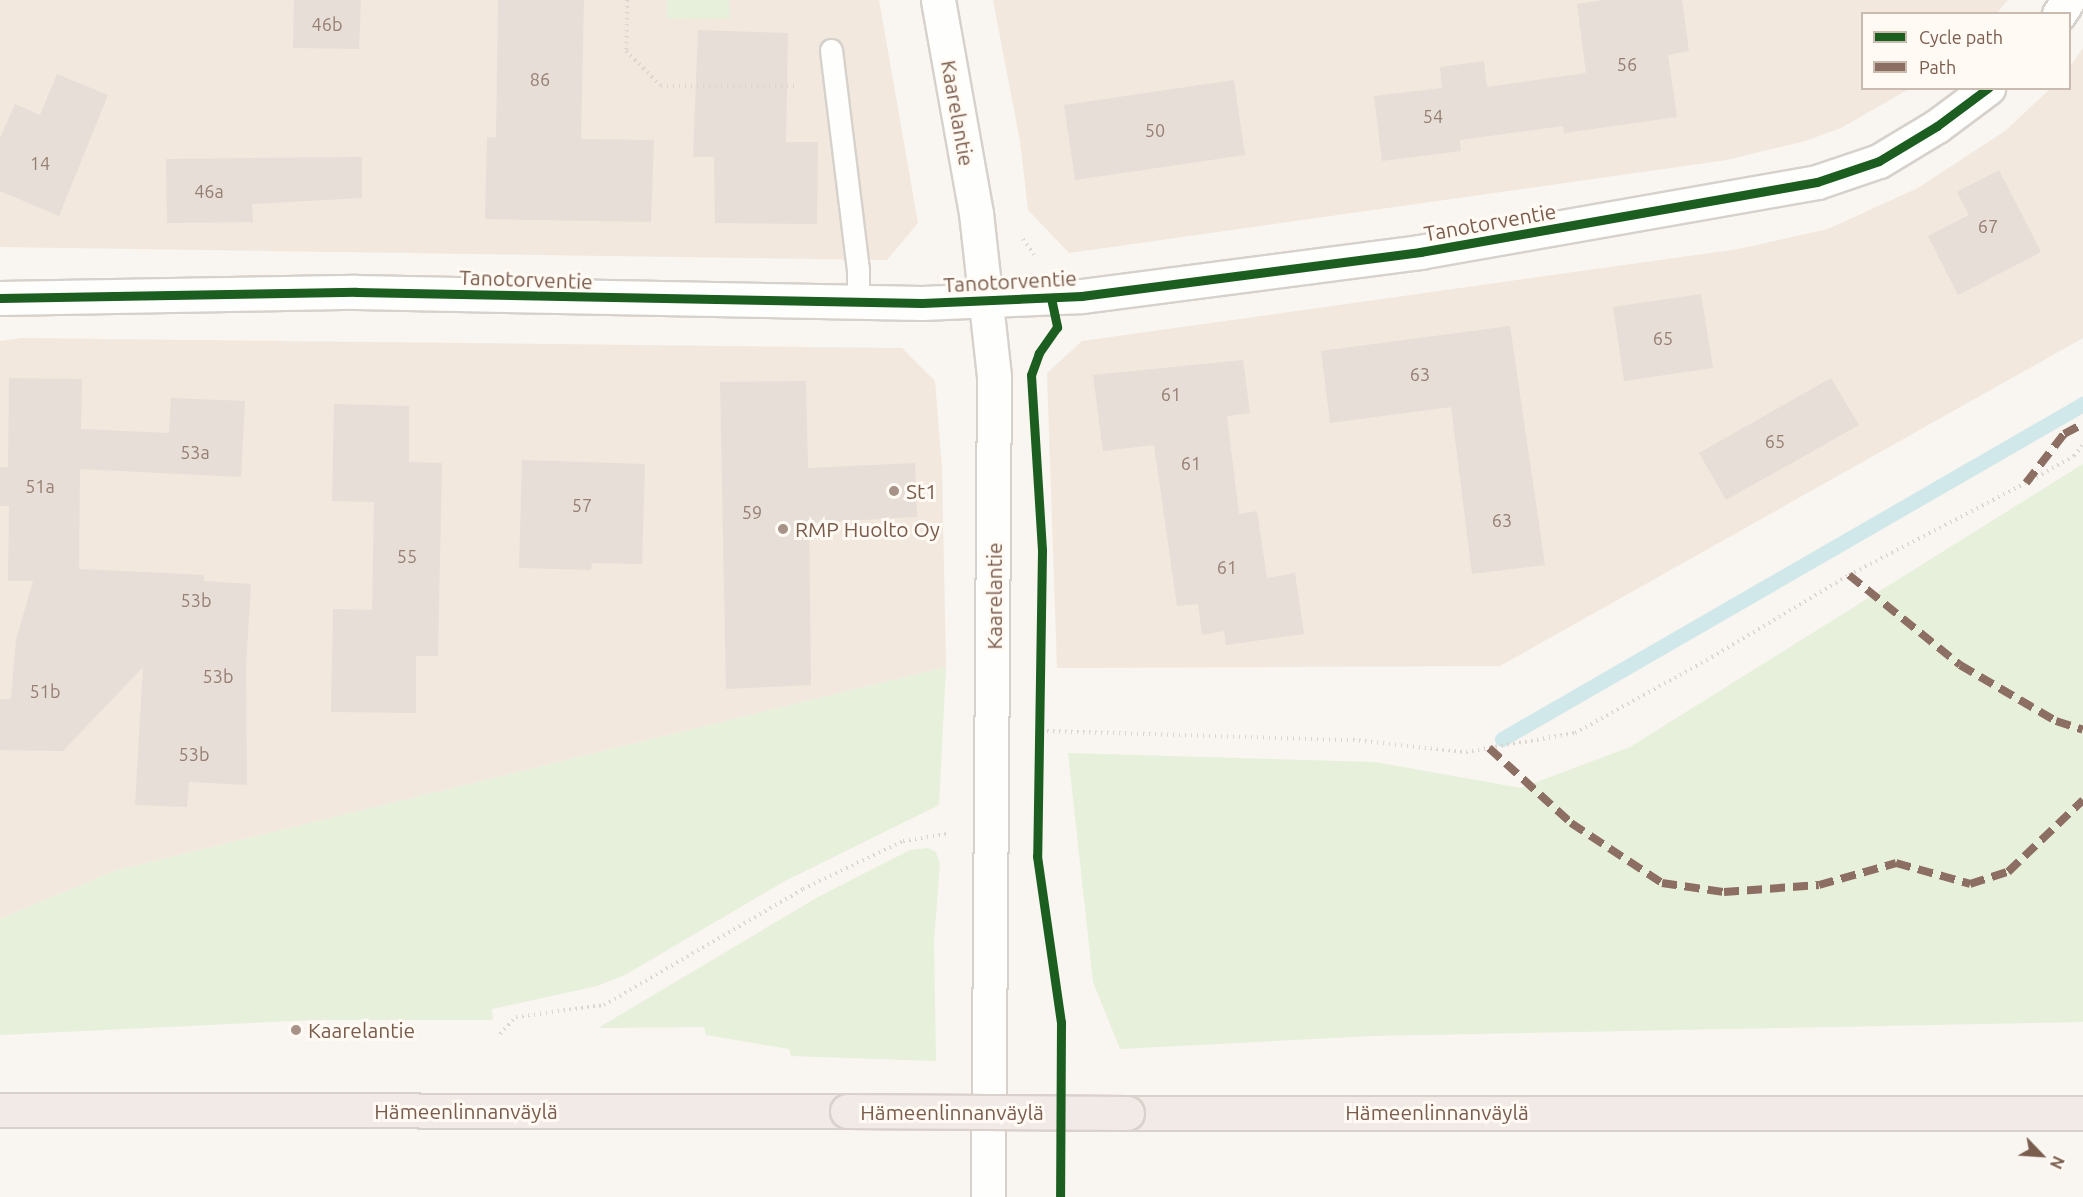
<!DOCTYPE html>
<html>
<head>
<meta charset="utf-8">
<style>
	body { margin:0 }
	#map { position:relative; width:2083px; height:1197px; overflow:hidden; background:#f9f5f0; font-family:Ubuntu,sans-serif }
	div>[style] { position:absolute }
	.residential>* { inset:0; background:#f2e8de }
	.green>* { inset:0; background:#e7f0db }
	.stream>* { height:15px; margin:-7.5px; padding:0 7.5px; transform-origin:7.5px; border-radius:7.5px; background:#d0e8ea }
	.building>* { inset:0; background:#e6ded7 }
	.path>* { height:4px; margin-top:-2px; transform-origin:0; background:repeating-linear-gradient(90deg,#dcd5d0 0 1.5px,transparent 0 6px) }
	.roads { filter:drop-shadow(2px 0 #d7d1cb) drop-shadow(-2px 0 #d7d1cb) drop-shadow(0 2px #d7d1cb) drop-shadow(0 -2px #d7d1cb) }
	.lane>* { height:21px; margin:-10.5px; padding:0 10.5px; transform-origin:10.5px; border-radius:10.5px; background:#fefefd }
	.street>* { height:33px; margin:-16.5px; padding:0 16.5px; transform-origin:16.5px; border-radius:16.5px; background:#fefefd }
	.secondary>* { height:33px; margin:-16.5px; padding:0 16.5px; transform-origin:16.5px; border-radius:16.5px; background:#fefefd }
	.highway>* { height:33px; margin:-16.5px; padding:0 16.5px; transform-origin:16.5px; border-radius:16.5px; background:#f2eae7 }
	.bridges { filter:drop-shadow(2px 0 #dad1cc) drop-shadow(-2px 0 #dad1cc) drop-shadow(0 2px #dad1cc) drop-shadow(0 -2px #dad1cc) }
	.highway-bridge>* { height:33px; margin:-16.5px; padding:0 16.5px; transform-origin:16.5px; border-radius:16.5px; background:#f2eae7 }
	.quiet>* { height:8px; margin-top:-4px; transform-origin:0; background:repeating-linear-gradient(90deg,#8d6e63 0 15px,transparent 0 23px) }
	.cycleway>* { height:9px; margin:-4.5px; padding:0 4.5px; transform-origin:4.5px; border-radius:4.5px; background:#1b5e20 }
	.dots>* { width:16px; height:16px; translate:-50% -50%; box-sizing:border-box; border:3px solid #fffaf3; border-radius:50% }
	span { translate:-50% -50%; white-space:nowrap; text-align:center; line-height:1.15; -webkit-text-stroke:6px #fffaf3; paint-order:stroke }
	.number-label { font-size:18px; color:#977e72 }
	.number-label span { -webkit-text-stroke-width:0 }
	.street-label { font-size:21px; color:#7a5c4d }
	.poi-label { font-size:21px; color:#7a5c4d }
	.left { translate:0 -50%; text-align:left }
	.legend { position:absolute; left:1861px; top:12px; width:210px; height:78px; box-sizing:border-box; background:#fffaf3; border:2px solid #cabbb1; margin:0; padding:8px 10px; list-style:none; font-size:18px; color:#7a5c4d }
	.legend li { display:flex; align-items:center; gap:12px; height:30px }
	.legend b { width:30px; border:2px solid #cabbb1 }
	.north { position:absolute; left:2011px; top:1125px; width:60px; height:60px; -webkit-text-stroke:4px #fffaf3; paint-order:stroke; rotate:115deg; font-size:16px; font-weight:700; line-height:24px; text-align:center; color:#7a5c4d }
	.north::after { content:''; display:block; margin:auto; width:21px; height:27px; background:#7a5c4d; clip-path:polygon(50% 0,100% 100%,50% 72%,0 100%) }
</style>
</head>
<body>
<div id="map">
	<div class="residential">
		<div style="clip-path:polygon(0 0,879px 0,918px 223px,887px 260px,0 247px)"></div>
		<div style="clip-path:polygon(993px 0,2008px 0,1997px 13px,1862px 14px,1862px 88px,1909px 89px,1841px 128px,1805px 141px,1727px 160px,1069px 253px,1028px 210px,1020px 141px)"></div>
		<div style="clip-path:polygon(2083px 48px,2083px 338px,1500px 666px,1057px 668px,1047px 373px,1082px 341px,1739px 249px,1828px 229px,1918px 188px,2005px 131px,2050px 89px,2070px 88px,2070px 66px)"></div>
		<div style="clip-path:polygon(22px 338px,902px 348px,935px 381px,942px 467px,946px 667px,114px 871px,0 919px,0 341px)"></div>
	</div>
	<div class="green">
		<div style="clip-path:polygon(667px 0,729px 0,730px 18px,667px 19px)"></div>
		<div style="clip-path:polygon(2083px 464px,2083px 1022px,1371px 1036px,1120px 1049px,1093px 982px,1068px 753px,1375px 762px,1521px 788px,1630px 747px)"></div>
		<div style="clip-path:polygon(946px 667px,939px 805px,785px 881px,625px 975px,597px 986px,492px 1009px,493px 1020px,313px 1020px,0 1035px,0 919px,114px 871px)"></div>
		<div style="clip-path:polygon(928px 848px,936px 852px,940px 864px,934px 940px,936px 1061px,791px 1056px,789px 1049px,706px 1035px,704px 1027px,598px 1028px,818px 897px,910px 850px)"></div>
	</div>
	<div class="stream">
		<div style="left:1502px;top:739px;width:671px;rotate:-29.97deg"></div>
	</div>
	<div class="building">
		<div style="clip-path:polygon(294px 0,361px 0,359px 49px,293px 48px)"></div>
		<div style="clip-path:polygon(498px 0,584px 0,581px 139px,654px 140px,651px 222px,485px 219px,487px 137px,496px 138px)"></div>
		<div style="clip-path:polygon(1604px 0,1682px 0,1689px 51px,1668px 55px,1677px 117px,1564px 133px,1563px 126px,1460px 140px,1461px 151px,1382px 161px,1374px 96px,1442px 88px,1440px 67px,1484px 61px,1487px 87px,1586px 73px,1577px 4px)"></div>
		<div style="clip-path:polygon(698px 30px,788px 33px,786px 142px,818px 142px,817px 224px,715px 223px,714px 157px,693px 157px)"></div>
		<div style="clip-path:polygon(57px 74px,108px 95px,59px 216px,0 191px,0 138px,15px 104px,40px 115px)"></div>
		<div style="clip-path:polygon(1234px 80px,1245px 155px,1075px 180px,1064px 105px)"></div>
		<div style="clip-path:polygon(362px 157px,362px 198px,252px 204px,253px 222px,167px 223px,166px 159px)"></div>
		<div style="clip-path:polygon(1999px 170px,2041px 252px,1958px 295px,1928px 236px,1969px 215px,1957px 192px)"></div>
		<div style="clip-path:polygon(1701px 294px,1713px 368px,1624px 381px,1613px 307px)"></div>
		<div style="clip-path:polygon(1510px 326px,1545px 565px,1472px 574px,1451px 407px,1330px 423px,1321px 351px)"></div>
		<div style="clip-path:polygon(1243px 360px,1250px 413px,1227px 416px,1239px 514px,1257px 511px,1267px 578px,1295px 573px,1304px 634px,1226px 645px,1224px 631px,1202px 635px,1198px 604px,1177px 606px,1154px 445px,1103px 451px,1093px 375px)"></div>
		<div style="clip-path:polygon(9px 378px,82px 379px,81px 429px,169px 433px,171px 398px,245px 401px,241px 477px,80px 469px,79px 569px,204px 575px,204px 581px,251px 584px,246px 667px,247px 785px,189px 782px,187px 807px,135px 805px,143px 667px,63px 751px,0 750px,0 699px,11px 699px,16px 640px,33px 581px,8px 581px,9px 506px,0 506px,0 467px,8px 467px)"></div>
		<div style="clip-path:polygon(1831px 378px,1859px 425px,1726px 500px,1699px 453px)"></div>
		<div style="clip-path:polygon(806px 381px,808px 468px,915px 463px,917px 517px,809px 523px,811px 685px,726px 689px,720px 382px)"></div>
		<div style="clip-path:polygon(334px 404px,409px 406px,409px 462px,442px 463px,438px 656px,416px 656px,416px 713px,331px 712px,333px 609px,372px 610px,374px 502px,332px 501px)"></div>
		<div style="clip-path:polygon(522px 460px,645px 464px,642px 564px,592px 563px,591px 570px,519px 568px)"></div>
	</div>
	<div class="path">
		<div style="left:627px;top:0;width:51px;rotate:91.1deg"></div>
		<div style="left:626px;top:51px;width:49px;rotate:45deg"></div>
		<div style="left:661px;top:86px;width:138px"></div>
		<div style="left:1023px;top:239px;width:19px;rotate:55deg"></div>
		<div style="left:1041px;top:731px;width:312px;rotate:1.7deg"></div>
		<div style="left:1353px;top:740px;width:114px;rotate:6.1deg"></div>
		<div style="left:1466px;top:752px;width:111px;rotate:-9.9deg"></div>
		<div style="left:1575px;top:733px;width:157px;rotate:-29deg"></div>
		<div style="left:1712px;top:657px;width:160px;rotate:-30.9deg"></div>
		<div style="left:1849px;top:575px;width:199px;rotate:-27.5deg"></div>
		<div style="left:2026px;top:483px;width:55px;rotate:-29.4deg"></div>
		<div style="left:2074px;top:456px;width:14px;rotate:-51deg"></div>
		<div style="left:500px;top:1034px;width:23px;rotate:-47deg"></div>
		<div style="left:516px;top:1017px;width:89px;rotate:-7.8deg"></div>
		<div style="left:604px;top:1005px;width:230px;rotate:-30.2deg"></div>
		<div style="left:803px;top:889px;width:111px;rotate:-25.6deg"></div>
		<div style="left:903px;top:841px;width:45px;rotate:-9deg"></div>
	</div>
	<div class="roads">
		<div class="lane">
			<div style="left:831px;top:50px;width:221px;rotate:83deg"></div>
			<div style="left:858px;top:269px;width:34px;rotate:90deg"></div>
		</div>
		<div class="street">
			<div style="left:2059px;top:14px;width:17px;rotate:-57deg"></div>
			<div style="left:0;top:298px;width:356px;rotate:-1deg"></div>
			<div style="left:356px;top:292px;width:566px;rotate:1.11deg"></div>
			<div style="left:922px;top:303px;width:160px;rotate:-2.5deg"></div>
			<div style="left:1082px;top:296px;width:341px;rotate:-7.4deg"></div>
			<div style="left:1420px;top:252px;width:403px;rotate:-10deg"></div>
			<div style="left:1817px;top:182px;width:65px;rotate:-18.7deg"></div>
			<div style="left:1879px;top:161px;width:68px;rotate:-31.1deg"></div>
			<div style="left:1937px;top:126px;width:64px;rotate:-36.7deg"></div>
		</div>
		<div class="secondary">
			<div style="left:938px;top:0;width:216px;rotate:79.9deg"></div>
			<div style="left:976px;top:213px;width:165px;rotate:83.7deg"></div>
			<div style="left:994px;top:377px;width:820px;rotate:90.42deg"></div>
		</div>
		<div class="highway">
			<div style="left:0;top:1110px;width:847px;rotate:0.07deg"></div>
			<div style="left:1127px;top:1113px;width:956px"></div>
		</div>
	</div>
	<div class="bridges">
		<div class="highway-bridge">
			<div style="left:847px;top:1111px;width:280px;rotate:0.4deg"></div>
		</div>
	</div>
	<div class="quiet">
		<div style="left:2026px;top:483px;width:62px;rotate:-52.2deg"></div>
		<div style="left:2064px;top:434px;width:21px;rotate:-28deg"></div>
		<div style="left:1849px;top:575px;width:143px;rotate:39deg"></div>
		<div style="left:1960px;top:665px;width:111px;rotate:30.3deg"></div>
		<div style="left:2056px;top:721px;width:28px;rotate:18deg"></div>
		<div style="left:1489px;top:748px;width:111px;rotate:42.4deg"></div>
		<div style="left:1571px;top:823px;width:109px;rotate:33.4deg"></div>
		<div style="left:1662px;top:883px;width:63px;rotate:8.3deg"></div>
		<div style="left:1724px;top:892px;width:95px;rotate:-4.2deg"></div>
		<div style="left:1819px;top:885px;width:80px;rotate:-15.9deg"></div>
		<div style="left:1896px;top:863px;width:77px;rotate:15.8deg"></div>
		<div style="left:1970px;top:884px;width:40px;rotate:-18deg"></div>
		<div style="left:2008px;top:872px;width:104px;rotate:-43.8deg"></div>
	</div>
	<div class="cycleway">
		<div style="left:0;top:298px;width:356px;rotate:-1deg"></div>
		<div style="left:356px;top:292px;width:566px;rotate:1.11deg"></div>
		<div style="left:922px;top:303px;width:160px;rotate:-2.5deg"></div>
		<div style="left:1082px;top:296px;width:341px;rotate:-7.4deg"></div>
		<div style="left:1420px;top:252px;width:403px;rotate:-10deg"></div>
		<div style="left:1817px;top:182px;width:65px;rotate:-18.7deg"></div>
		<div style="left:1879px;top:161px;width:68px;rotate:-31.1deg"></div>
		<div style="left:1937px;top:126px;width:64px;rotate:-36.7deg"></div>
		<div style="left:1051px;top:298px;width:30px;rotate:78deg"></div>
		<div style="left:1057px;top:327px;width:32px;rotate:125deg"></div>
		<div style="left:1039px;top:353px;width:23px;rotate:110deg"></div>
		<div style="left:1031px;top:375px;width:176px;rotate:86.4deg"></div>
		<div style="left:1042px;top:551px;width:305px;rotate:90.9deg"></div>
		<div style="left:1037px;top:856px;width:168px;rotate:81.8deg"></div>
		<div style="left:1061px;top:1022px;width:175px;rotate:90.3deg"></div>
	</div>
	<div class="dots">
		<div style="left:894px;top:491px;background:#a69286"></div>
		<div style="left:783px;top:529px;background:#a69286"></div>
		<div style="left:296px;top:1030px;background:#a69286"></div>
	</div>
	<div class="number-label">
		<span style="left:327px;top:24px">46b</span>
		<span style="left:1627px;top:64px">56</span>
		<span style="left:540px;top:79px">86</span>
		<span style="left:1433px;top:116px">54</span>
		<span style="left:1155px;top:130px">50</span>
		<span style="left:40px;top:163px">14</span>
		<span style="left:209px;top:191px">46a</span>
		<span style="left:1988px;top:226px">67</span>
		<span style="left:1663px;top:338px">65</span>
		<span style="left:1420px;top:374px">63</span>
		<span style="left:1171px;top:394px">61</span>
		<span style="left:1775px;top:441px">65</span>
		<span style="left:195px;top:452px">53a</span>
		<span style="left:1191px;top:463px">61</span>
		<span style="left:40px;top:486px">51a</span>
		<span style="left:582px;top:505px">57</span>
		<span style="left:752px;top:512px">59</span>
		<span style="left:1502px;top:520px">63</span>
		<span style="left:407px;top:556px">55</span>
		<span style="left:1227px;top:567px">61</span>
		<span style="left:196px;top:600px">53b</span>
		<span style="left:218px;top:676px">53b</span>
		<span style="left:45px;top:691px">51b</span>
		<span style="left:194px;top:754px">53b</span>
	</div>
	<div class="street-label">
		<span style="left:958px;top:113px;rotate:80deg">Kaarelantie</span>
		<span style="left:1490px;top:222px;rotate:-10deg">Tanotorventie</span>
		<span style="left:526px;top:279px;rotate:2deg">Tanotorventie</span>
		<span style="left:1010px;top:281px;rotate:-3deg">Tanotorventie</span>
		<span style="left:994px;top:596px;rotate:-90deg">Kaarelantie</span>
		<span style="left:466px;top:1111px">Hämeenlinnanväylä</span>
		<span style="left:952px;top:1112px">Hämeenlinnanväylä</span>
		<span style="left:1437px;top:1112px">Hämeenlinnanväylä</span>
	</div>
	<div class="poi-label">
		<span class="left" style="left:906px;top:491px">St1</span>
		<span class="left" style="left:795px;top:529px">RMP Huolto Oy</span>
		<span class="left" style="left:308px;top:1030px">Kaarelantie</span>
	</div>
	<ul class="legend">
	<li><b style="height:8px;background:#1b5e20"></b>Cycle path</li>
	<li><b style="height:8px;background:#8d6e63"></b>Path</li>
	</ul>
	<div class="north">N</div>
</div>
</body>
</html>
